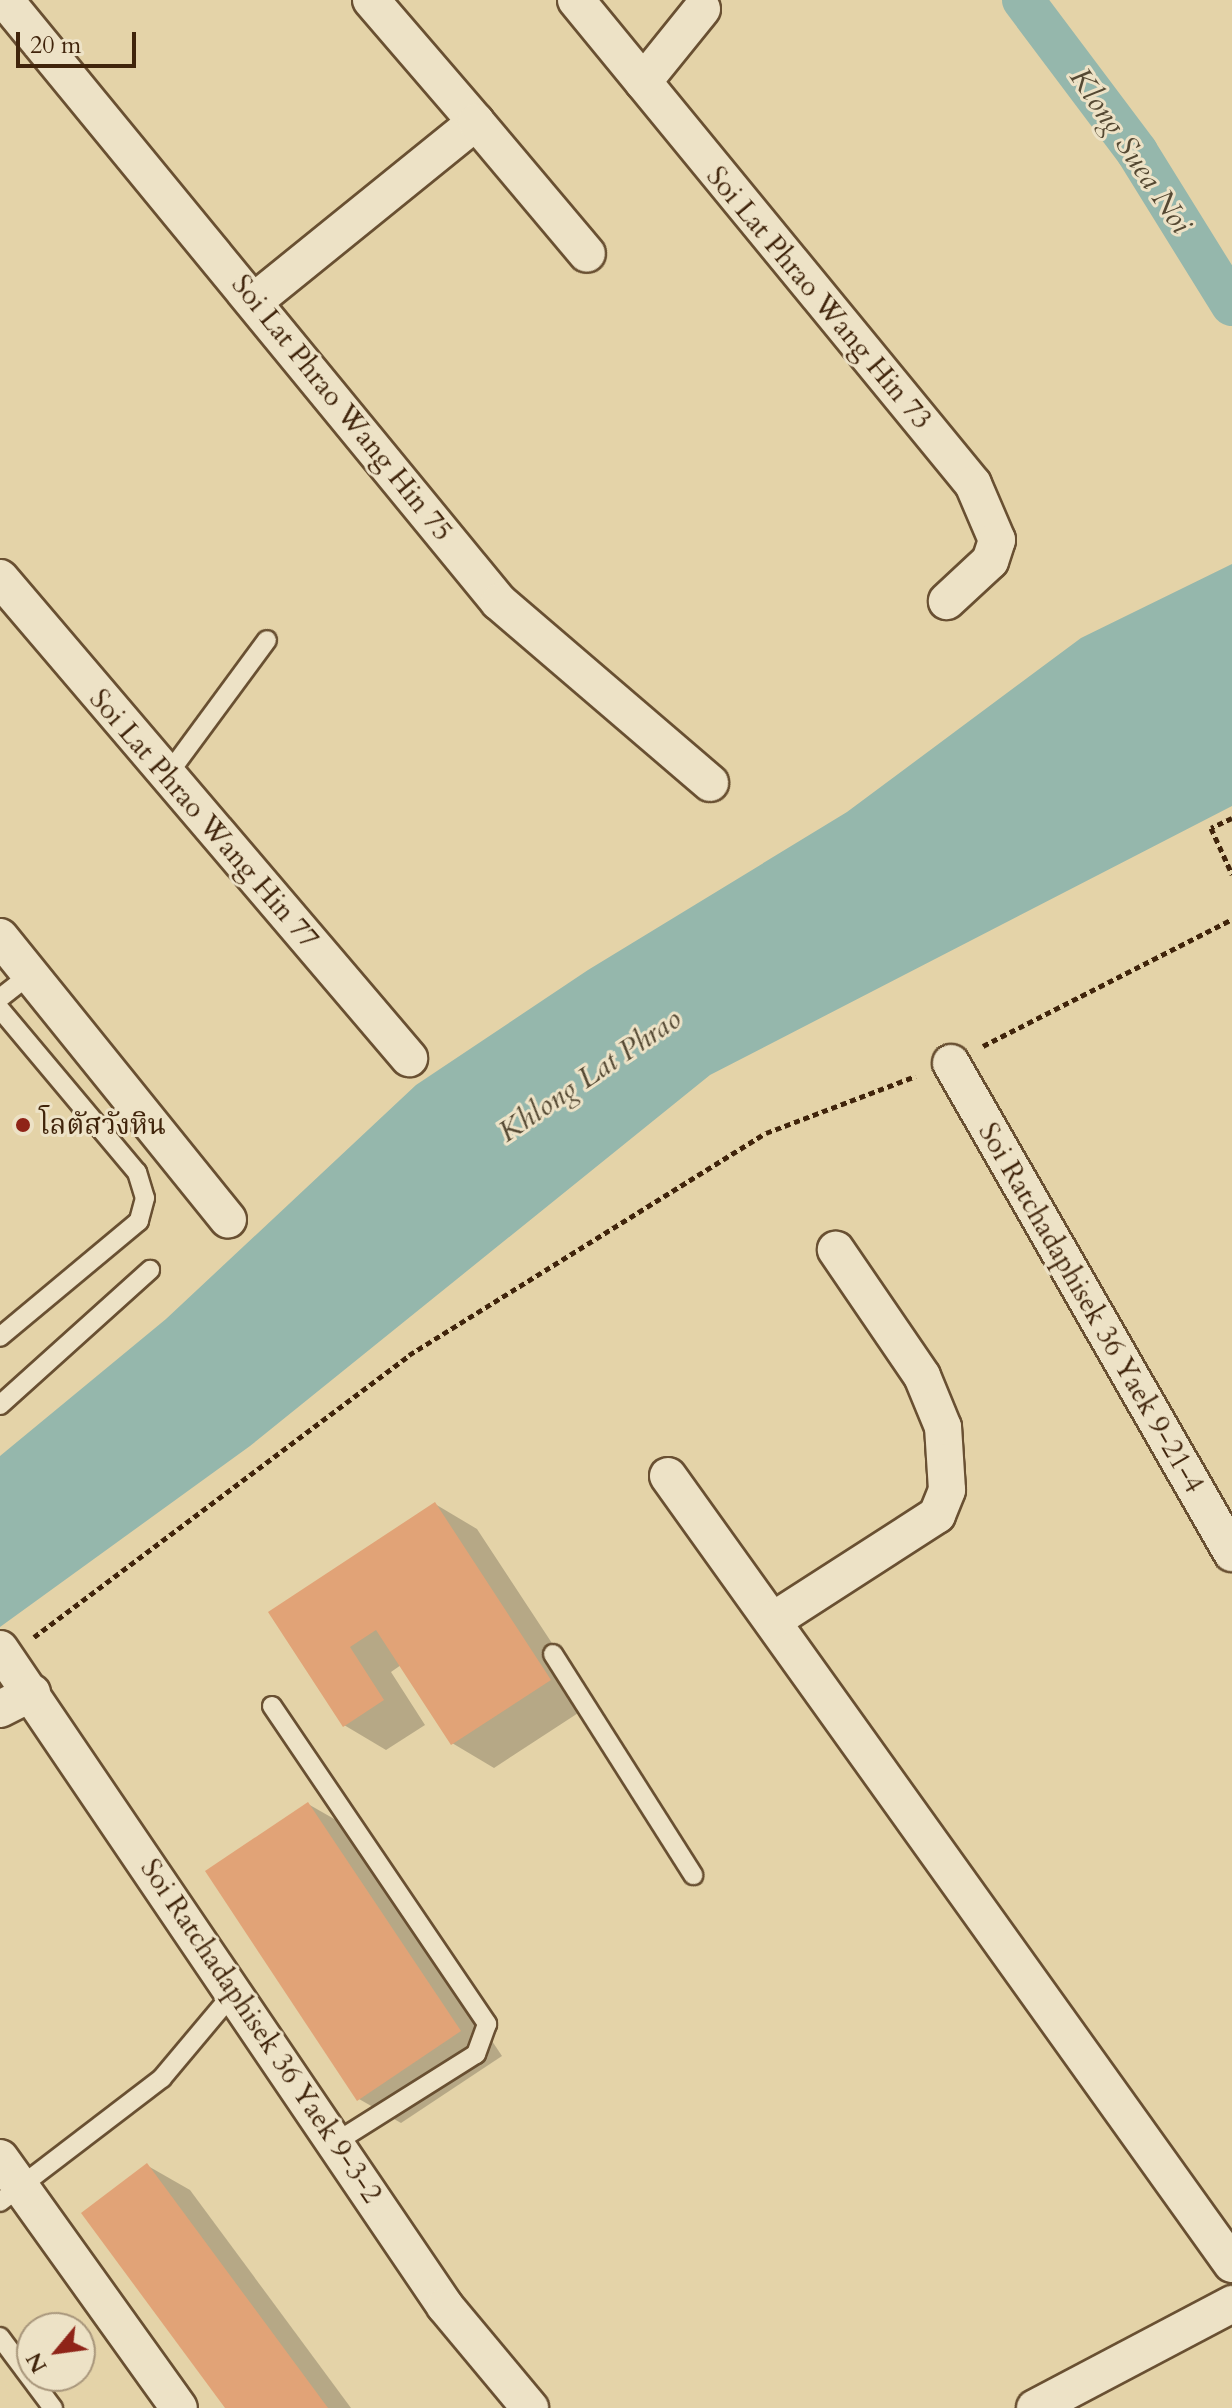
<!DOCTYPE html>
<html>
<head>
<meta charset="utf-8">
<style>
	body { margin:0 }
	#map { position:relative; width:1232px; height:2408px; overflow:hidden; background:#e4d3a8; font-family:Cardo,"Noto Serif Thai",serif }
	div>[style] { position:absolute }
	.water>* { inset:0; background:#95b7ac }
	.shadow>* { inset:0; background:#0003 }
	.canal>* { height:42px; margin:-21px; padding:0 21px; transform-origin:21px; border-radius:21px; background:#95b7ac }
	.building>* { inset:0; background:#e1a377 }
	.path>* { height:5px; margin-top:-2.5px; transform-origin:0; background:repeating-linear-gradient(90deg,#40240b 0 6px,transparent 0 10px) }
	.roads { filter:drop-shadow(2px 0 #695032) drop-shadow(-2px 0 #695032) drop-shadow(0 2px #695032) drop-shadow(0 -2px #695032) }
	.service>* { height:18px; margin:-9px; padding:0 9px; transform-origin:9px; border-radius:9px; background:#ede2c6 }
	.minor>* { height:36px; margin:-18px; padding:0 18px; transform-origin:18px; border-radius:18px; background:#ede2c6 }
	.dots>* { width:22px; height:22px; translate:-50% -50%; box-sizing:border-box; border:4px solid #ede2c6; border-radius:50% }
	span { translate:-50% -50%; white-space:nowrap; text-align:center; line-height:1.15; -webkit-text-stroke:6px #ede2c6; paint-order:stroke }
	.street-label { font-size:28px; color:#40240b }
	.poi-label { font-size:28px; color:#40240b }
	.left { translate:0 -50%; text-align:left }
	.water-label { font-size:30px; color:#554933; font-style:italic }
	.north { position:absolute; left:16px; top:2312px; width:80px; height:80px; box-sizing:border-box; background:#ede2c6; border:2px solid #a8967b; border-radius:50%; rotate:241deg; font-size:22px; font-weight:700; line-height:32px; text-align:center; color:#40240b }
	.north::after { content:''; display:block; margin:auto; width:28px; height:36px; background:#8f2418; clip-path:polygon(50% 0,100% 100%,50% 72%,0 100%) }
	.scale { position:absolute; left:16px; top:32px; width:120px; height:36px; box-sizing:border-box; border:4px solid #40240b; border-top:0; padding-left:10px; font-size:24px; line-height:28px; white-space:nowrap; color:#40240b; -webkit-text-stroke:6px #ede2c6; paint-order:stroke }
</style>
</head>
<body>
<div id="map">
	<div class="water">
		<div style="clip-path:polygon(1232px 564px,1232px 806px,710px 1075px,250px 1446px,0 1627px,0 1456px,166px 1319px,416px 1085px,588px 970px,847px 812px,1081px 638px)"></div>
	</div>
	<div class="shadow">
		<div style="clip-path:polygon(435px 1504px,477px 1529px,592px 1704px,494px 1768px,452px 1743px,401px 1665px,391px 1672px,425px 1725px,386px 1750px,344px 1725px,271px 1612px)"></div>
		<div style="clip-path:polygon(308px 1804px,350px 1828px,502px 2056px,401px 2123px,359px 2099px)"></div>
		<div style="clip-path:polygon(148px 2166px,190px 2190px,351px 2408px,228px 2408px)"></div>
	</div>
	<div class="canal">
		<div style="left:1023px;top:0;width:190px;rotate:53.1deg"></div>
		<div style="left:1137px;top:152px;width:180px;rotate:58.2deg"></div>
	</div>
	<div class="building">
		<div style="clip-path:polygon(435px 1502px,551px 1680px,451px 1745px,376px 1630px,350px 1647px,384px 1700px,343px 1727px,268px 1612px)"></div>
		<div style="clip-path:polygon(308px 1802px,461px 2031px,357px 2101px,205px 1871px)"></div>
		<div style="clip-path:polygon(147px 2163px,328px 2408px,225px 2408px,81px 2213px)"></div>
	</div>
	<div class="path">
		<div style="left:1232px;top:818px;width:23px;rotate:155deg"></div>
		<div style="left:1211px;top:828px;width:51px;rotate:65.5deg"></div>
		<div style="left:983px;top:1046px;width:280px;rotate:-27deg"></div>
		<div style="left:34px;top:1637px;width:469px;rotate:-36.9deg"></div>
		<div style="left:409px;top:1355px;width:420px;rotate:-31.9deg"></div>
		<div style="left:766px;top:1133px;width:160px;rotate:-20.8deg"></div>
	</div>
	<div class="roads">
		<div class="service">
			<div style="left:166px;top:777px;width:170px;rotate:-53.6deg"></div>
			<div style="left:0;top:998px;width:39px;rotate:-38deg"></div>
			<div style="left:0;top:1009px;width:213px;rotate:50deg"></div>
			<div style="left:137px;top:1172px;width:27px;rotate:73deg"></div>
			<div style="left:145px;top:1198px;width:24px;rotate:105deg"></div>
			<div style="left:139px;top:1221px;width:181px;rotate:140.2deg"></div>
			<div style="left:0;top:1405px;width:202px;rotate:-42deg"></div>
			<div style="left:553px;top:1654px;width:262px;rotate:57.6deg"></div>
			<div style="left:272px;top:1706px;width:384px;rotate:55.9deg"></div>
			<div style="left:487px;top:2024px;width:32px;rotate:110deg"></div>
			<div style="left:476px;top:2054px;width:165px;rotate:147.8deg"></div>
			<div style="left:0;top:2202px;width:204px;rotate:-37.4deg"></div>
			<div style="left:162px;top:2078px;width:114px;rotate:-50deg"></div>
			<div style="left:0;top:2337px;width:89px;rotate:53.3deg"></div>
		</div>
		<div class="minor">
			<div style="left:5px;top:0;width:779px;rotate:50.63deg"></div>
			<div style="left:499px;top:602px;width:278px;rotate:40.6deg"></div>
			<div style="left:371px;top:0;width:161px;rotate:49.3deg"></div>
			<div style="left:576px;top:0;width:626px;rotate:50.64deg"></div>
			<div style="left:973px;top:484px;width:61px;rotate:66.8deg"></div>
			<div style="left:997px;top:540px;width:22px;rotate:108deg"></div>
			<div style="left:990px;top:561px;width:59px;rotate:137.1deg"></div>
			<div style="left:643px;top:82px;width:94px;rotate:-51.1deg"></div>
			<div style="left:256px;top:300px;width:283px;rotate:-39deg"></div>
			<div style="left:476px;top:122px;width:172px;rotate:49.9deg"></div>
			<div style="left:0;top:578px;width:631px;rotate:49.57deg"></div>
			<div style="left:0;top:937px;width:363px;rotate:51.1deg"></div>
			<div style="left:951px;top:1063px;width:565px;rotate:60.17deg"></div>
			<div style="left:668px;top:1476px;width:969px;rotate:54.41deg"></div>
			<div style="left:774px;top:1620px;width:194px;rotate:-32.8deg"></div>
			<div style="left:937px;top:1515px;width:27px;rotate:-68deg"></div>
			<div style="left:947px;top:1490px;width:63px;rotate:-93.6deg"></div>
			<div style="left:943px;top:1427px;width:55px;rotate:-112.4deg"></div>
			<div style="left:922px;top:1376px;width:153px;rotate:-124.3deg"></div>
			<div style="left:0;top:1649px;width:794px;rotate:55.89deg"></div>
			<div style="left:445px;top:2306px;width:133px;rotate:50.2deg"></div>
			<div style="left:0;top:1709px;width:36px;rotate:-27deg"></div>
			<div style="left:0;top:2158px;width:307px;rotate:54.4deg"></div>
			<div style="left:1035px;top:2408px;width:223px;rotate:-27.8deg"></div>
		</div>
	</div>
	<div class="dots">
		<div style="left:23px;top:1125px;background:#8f2418"></div>
	</div>
	<div class="street-label">
		<span style="left:819px;top:298px;rotate:50deg">Soi Lat Phrao Wang Hin 73</span>
		<span style="left:342px;top:408px;rotate:51deg">Soi Lat Phrao Wang Hin 75</span>
		<span style="left:204px;top:819px;rotate:49deg">Soi Lat Phrao Wang Hin 77</span>
		<span style="left:1091px;top:1308px;rotate:60deg">Soi Ratchadaphisek 36 Yaek 9-21-4</span>
		<span style="left:261px;top:2031px;rotate:56deg">Soi Ratchadaphisek 36 Yaek 9-3-2</span>
	</div>
	<div class="poi-label">
		<span class="left" style="left:39px;top:1125px">โลตัสวังหิน</span>
	</div>
	<div class="water-label">
		<span style="left:1130px;top:151px;rotate:56deg">Klong Suea Noi</span>
		<span style="left:590px;top:1076px;rotate:-34deg">Khlong Lat Phrao</span>
	</div>
	<div class="north">N</div>
	<div class="scale">20 m</div>
</div>
</body>
</html>
